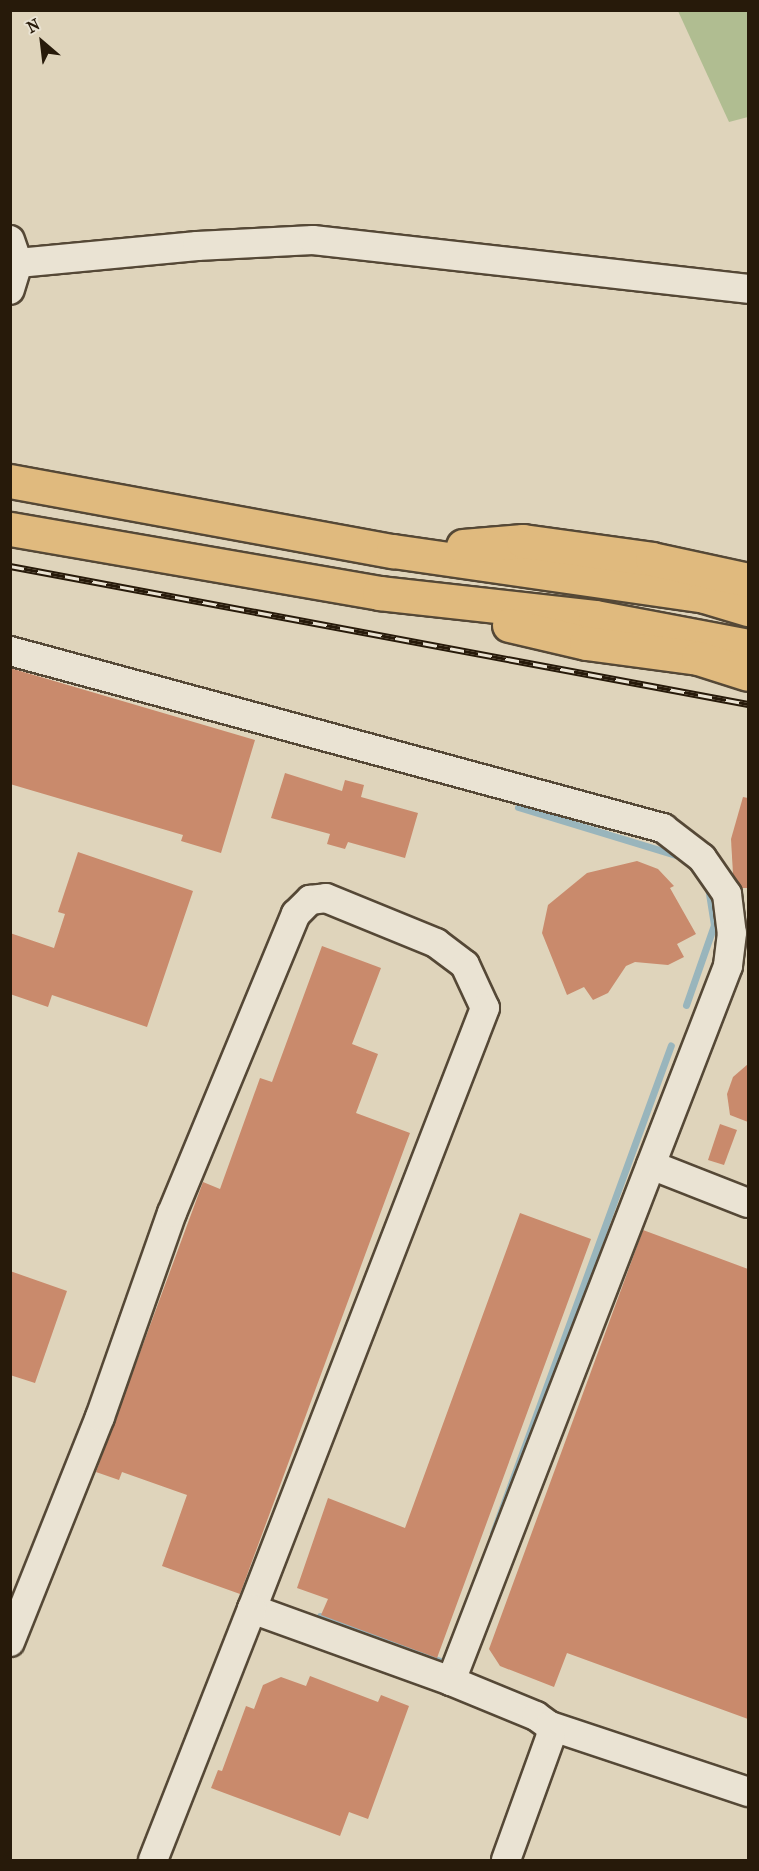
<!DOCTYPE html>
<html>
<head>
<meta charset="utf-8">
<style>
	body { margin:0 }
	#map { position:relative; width:759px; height:1871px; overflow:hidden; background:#dfd4bb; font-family:"IM FELL French Canon",serif }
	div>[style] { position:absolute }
	.green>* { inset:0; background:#b0bd91 }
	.stream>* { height:7px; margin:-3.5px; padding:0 3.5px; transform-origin:3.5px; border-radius:3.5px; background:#99b5bc }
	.building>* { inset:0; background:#c98a6c }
	.roads { filter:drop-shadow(2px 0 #554836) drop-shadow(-2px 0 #554836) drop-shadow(0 2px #554836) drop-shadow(0 -2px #554836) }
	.minor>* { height:28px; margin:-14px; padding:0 14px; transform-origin:14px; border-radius:14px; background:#eae3d3 }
	.highway>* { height:33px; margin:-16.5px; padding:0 16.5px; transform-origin:16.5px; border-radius:16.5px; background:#e0ba7e }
	.rail>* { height:7px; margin-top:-3.5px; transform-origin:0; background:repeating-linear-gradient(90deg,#eae3d3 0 14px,#271a0a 0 28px); box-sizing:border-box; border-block:2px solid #271a0a }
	span { translate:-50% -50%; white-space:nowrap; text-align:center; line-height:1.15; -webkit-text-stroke:6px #eae3d3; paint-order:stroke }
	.frame { position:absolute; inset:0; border:12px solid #271a0a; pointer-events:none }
	.north { position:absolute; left:12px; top:12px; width:60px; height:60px; -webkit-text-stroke:4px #eae3d3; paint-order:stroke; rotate:332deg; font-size:16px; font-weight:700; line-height:24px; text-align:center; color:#271a0a }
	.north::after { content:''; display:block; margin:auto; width:21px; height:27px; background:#271a0a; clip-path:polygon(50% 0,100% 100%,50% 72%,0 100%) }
</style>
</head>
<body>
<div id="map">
	<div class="green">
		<div style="clip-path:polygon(678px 11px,748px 11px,748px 117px,729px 122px)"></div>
	</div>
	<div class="stream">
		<div style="left:518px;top:807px;width:168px;rotate:16.9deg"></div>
		<div style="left:686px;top:1005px;width:85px;rotate:-70.7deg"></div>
		<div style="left:714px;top:925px;width:37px;rotate:-99deg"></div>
		<div style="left:493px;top:1533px;width:519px;rotate:-69.96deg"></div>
		<div style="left:320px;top:1616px;width:134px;rotate:20.5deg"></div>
		<div style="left:446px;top:1663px;width:4px;rotate:-63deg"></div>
	</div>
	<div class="building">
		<div style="clip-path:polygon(10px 668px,255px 740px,221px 853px,181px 841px,183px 835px,10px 784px)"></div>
		<div style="clip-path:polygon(285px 773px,342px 791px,345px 780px,364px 785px,361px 797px,418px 813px,405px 858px,348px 842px,345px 849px,327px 844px,330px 834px,271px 818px)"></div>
		<div style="clip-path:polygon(743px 797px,748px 798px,748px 888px,742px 888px,733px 874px,731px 839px)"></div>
		<div style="clip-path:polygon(78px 852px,193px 891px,147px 1027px,52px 995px,48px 1007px,10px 994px,10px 933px,54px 948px,65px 914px,58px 912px)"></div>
		<div style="clip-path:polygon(637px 861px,658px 869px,674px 886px,670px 888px,696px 934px,677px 944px,684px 957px,668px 965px,635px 962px,626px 966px,608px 993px,593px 1000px,584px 987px,567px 995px,542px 933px,548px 905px,587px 873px)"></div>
		<div style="clip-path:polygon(322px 946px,381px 968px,352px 1044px,378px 1054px,356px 1113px,410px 1133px,240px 1594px,162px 1566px,187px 1495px,122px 1472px,119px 1480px,96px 1472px,203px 1182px,220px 1189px,260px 1078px,272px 1082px)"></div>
		<div style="clip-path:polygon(748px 1064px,748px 1122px,730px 1115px,727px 1094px,733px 1077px)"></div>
		<div style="clip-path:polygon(720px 1124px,737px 1130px,724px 1165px,708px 1160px)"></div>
		<div style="clip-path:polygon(520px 1213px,591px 1239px,437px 1658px,321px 1615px,328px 1599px,297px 1588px,328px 1498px,405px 1528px)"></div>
		<div style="clip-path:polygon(643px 1230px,748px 1269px,748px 1719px,567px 1653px,554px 1687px,500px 1666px,489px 1649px)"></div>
		<div style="clip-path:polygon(10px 1271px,67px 1291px,35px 1383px,10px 1375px)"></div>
		<div style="clip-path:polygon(310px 1676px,378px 1702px,381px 1695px,409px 1706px,368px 1819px,349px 1812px,340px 1836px,211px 1788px,218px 1770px,222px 1771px,246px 1706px,254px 1709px,263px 1685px,281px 1677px,306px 1686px)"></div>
	</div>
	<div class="roads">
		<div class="minor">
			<div style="left:10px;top:240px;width:24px;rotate:71deg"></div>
			<div style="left:18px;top:263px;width:28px;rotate:107deg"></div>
			<div style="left:18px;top:263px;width:180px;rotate:-5.4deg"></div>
			<div style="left:197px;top:246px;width:116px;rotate:-3deg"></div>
			<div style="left:313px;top:240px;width:438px;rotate:6.4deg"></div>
			<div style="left:10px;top:651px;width:677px;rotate:15.17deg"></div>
			<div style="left:663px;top:828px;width:49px;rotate:37.6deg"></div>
			<div style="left:702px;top:858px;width:44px;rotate:55.2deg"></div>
			<div style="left:727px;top:894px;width:39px;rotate:83deg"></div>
			<div style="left:732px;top:933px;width:33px;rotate:97deg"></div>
			<div style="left:728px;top:966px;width:767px;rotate:111.18deg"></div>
			<div style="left:651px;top:1165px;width:104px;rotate:21.4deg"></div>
			<div style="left:10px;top:1642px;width:242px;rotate:-68.2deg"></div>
			<div style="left:100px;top:1417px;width:216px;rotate:-70.6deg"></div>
			<div style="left:172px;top:1213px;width:324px;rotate:-67.5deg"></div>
			<div style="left:296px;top:914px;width:20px;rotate:-45deg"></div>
			<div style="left:310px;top:900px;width:16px;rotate:-7deg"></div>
			<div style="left:326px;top:898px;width:119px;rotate:22.2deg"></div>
			<div style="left:436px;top:943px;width:36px;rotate:37deg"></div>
			<div style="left:465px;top:965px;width:47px;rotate:65.1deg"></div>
			<div style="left:485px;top:1008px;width:645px;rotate:111.19deg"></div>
			<div style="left:252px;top:1609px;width:212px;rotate:19.9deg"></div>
			<div style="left:451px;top:1681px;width:92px;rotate:22.4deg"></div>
			<div style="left:536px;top:1716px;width:17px;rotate:36deg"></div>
			<div style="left:550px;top:1726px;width:209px;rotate:18.4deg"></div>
			<div style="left:153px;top:1860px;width:270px;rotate:-68.5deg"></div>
			<div style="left:506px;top:1860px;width:132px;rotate:-70.1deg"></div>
			<div style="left:551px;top:1736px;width:10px;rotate:-96deg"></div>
		</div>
		<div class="highway">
			<div style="left:10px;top:481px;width:389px;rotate:10.4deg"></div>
			<div style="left:393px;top:551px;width:314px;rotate:8.2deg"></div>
			<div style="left:704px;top:596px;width:46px;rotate:16.5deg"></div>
			<div style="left:10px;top:529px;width:375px;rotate:9.8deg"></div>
			<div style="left:379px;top:593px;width:217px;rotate:6.3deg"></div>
			<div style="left:595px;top:617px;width:156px;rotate:10.7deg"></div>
			<div style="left:463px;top:546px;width:60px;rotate:-4.8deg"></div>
			<div style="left:523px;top:541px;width:130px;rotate:7.9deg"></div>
			<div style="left:652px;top:559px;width:98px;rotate:12.3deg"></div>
			<div style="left:509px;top:625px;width:79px;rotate:13.2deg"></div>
			<div style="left:586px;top:643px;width:113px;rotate:7.6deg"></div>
			<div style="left:698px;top:658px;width:52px;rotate:17.7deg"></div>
		</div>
	</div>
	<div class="rail">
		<div style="left:10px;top:566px;width:751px;rotate:10.59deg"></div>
	</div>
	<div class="frame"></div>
	<div class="north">N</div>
</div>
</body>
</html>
